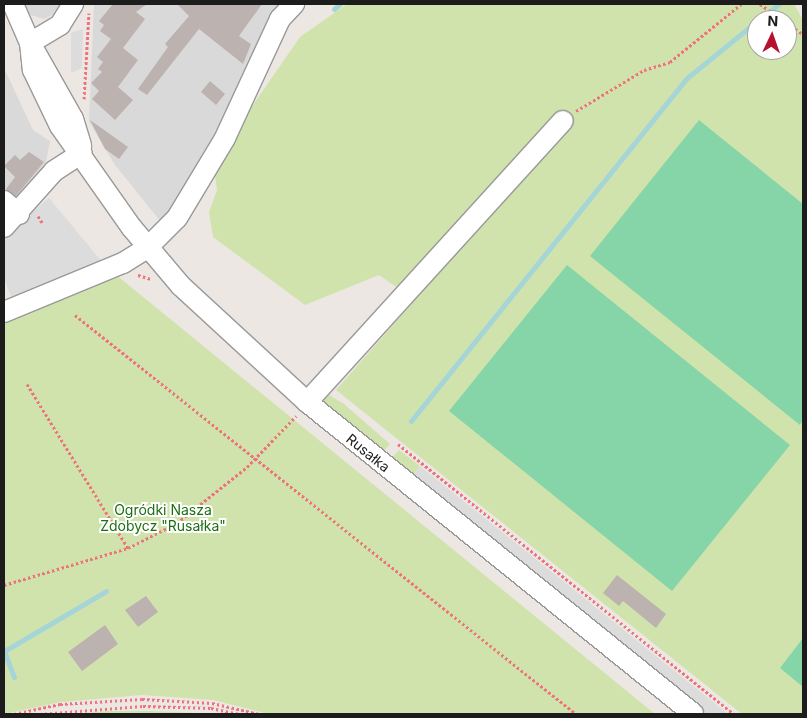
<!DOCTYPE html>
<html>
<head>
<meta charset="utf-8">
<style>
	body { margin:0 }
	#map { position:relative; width:807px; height:718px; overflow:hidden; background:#ece7e2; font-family:Inter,sans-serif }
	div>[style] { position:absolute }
	.residential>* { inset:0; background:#dad9d9 }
	.grass>* { inset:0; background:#d1e3ac }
	.pitch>* { inset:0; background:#86d5a8 }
	.parking>* { inset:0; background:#dcdcdc }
	.stream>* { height:5px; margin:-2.5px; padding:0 2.5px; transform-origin:2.5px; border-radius:2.5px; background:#a6d5d7 }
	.building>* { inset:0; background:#bcb2af }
	.path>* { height:3px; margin-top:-1.5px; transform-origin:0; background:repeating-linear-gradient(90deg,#ed737d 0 2.5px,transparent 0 5px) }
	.roads { filter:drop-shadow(1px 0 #999) drop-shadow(-1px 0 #999) drop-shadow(0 1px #999) drop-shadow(0 -1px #999) }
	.minor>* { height:20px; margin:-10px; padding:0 10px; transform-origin:10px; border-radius:10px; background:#fff }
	span { translate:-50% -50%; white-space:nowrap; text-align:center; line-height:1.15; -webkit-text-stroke:4px #fff; paint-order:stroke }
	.street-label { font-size:14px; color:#1c1c1c }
	.park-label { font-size:14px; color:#1e6f14 }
	.frame { position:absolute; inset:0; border:5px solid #1c1c1c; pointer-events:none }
	.north { position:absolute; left:747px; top:10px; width:50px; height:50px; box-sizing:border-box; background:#fff; border:1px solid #a4a4a4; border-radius:50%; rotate:3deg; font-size:14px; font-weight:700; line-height:20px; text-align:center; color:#1c1c1c }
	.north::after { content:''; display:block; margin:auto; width:18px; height:22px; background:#b71130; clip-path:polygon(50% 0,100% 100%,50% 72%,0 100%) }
</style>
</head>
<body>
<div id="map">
	<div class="residential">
		<div style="clip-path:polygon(23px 4px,63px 4px,58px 12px,44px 19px,28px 14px)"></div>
		<div style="clip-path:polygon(94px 4px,288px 4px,205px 162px,161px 222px,115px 165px,89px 122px)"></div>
		<div style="clip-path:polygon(4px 68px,33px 130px,50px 141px,46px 162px,19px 199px,4px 190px)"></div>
	</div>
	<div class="grass">
		<div style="clip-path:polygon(evenodd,347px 4px,794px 4px,803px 20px,803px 714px,742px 714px,336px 390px,415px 300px,379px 275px,305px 305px,213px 237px,209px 212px,217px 190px,213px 163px,300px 37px,347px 4px,757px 20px,787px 20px,787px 50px,757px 50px,757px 20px)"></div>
		<div style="clip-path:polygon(115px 274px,655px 714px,269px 714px,213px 700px,142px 695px,61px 702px,4px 714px,4px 321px)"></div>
		<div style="clip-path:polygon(326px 393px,344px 404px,390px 444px,384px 451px,320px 400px)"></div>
		<div style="clip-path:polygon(399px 450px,420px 466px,415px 473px,410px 473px,391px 459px)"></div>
		<div style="clip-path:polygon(107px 711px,151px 711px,219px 714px,73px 714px)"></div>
	</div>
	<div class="pitch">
		<div style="clip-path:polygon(699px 120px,803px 204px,803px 420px,800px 425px,590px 256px)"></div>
		<div style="clip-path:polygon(567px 265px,790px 445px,672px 591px,449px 411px)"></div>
		<div style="clip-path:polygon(803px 638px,803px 687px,780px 668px)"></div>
	</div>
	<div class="parking">
		<div style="clip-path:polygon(83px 29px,82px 68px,71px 73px,71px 33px)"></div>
		<div style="clip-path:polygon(49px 198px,103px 263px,12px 299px,4px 278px,4px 236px)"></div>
		<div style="clip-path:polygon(420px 466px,728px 714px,707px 714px,412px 477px)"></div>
	</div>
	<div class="stream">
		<div style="left:334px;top:9px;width:8px;rotate:-40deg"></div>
		<div style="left:759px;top:20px;width:26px;rotate:-39deg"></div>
		<div style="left:411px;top:421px;width:440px;rotate:-51.2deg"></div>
		<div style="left:687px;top:78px;width:90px;rotate:-39.2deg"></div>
		<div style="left:6px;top:650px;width:116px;rotate:-30.5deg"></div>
		<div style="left:4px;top:651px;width:28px;rotate:69deg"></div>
	</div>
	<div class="building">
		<div style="clip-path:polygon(113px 4px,147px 4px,136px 12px,145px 19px,123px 48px,138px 60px,118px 87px,133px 100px,115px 120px,92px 99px,99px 91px,91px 83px,102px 72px,98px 69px,103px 62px,97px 57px,111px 39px,100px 31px,104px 25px,99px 21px)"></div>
		<div style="clip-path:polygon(177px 4px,262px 4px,239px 36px,251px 44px,243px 64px,199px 29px,147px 95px,138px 89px,168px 47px,165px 44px,189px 16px)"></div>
		<div style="clip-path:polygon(210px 81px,225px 94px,216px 105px,201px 92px)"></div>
		<div style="clip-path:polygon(90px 120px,128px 147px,119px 159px,105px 149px)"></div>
		<div style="clip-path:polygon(29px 152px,44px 162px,16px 196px,6px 189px,15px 177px,4px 166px,15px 155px,20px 160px)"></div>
		<div style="clip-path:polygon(617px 575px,666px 614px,656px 628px,623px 601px,619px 606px,603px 593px)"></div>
		<div style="clip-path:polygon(146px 596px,158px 612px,138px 627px,125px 610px)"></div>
		<div style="clip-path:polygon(105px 625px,118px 644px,82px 671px,68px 652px)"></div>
	</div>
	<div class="path">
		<div style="left:760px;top:4px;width:28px;rotate:35deg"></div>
		<div style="left:787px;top:23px;width:19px;rotate:35deg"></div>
		<div style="left:84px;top:99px;width:86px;rotate:-86.7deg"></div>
		<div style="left:576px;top:111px;width:79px;rotate:-31.1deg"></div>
		<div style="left:644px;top:70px;width:27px;rotate:-17deg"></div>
		<div style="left:670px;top:62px;width:92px;rotate:-39.2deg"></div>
		<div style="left:38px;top:216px;width:9px;rotate:58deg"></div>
		<div style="left:138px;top:275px;width:14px;rotate:17deg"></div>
		<div style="left:75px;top:315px;width:640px;rotate:38.53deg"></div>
		<div style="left:27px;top:384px;width:193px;rotate:58.4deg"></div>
		<div style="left:398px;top:444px;width:431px;rotate:38.8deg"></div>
		<div style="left:4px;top:585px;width:129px;rotate:-16.6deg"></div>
		<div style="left:128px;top:548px;width:55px;rotate:-27deg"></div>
		<div style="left:177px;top:523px;width:90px;rotate:-38.7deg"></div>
		<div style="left:247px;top:467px;width:71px;rotate:-46.1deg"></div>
		<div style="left:14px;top:714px;width:47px;rotate:-12.3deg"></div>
		<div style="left:60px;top:704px;width:82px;rotate:-3.5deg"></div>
		<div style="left:142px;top:699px;width:70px;rotate:3.3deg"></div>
		<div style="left:212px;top:703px;width:48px;rotate:13.2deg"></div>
		<div style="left:40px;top:714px;width:103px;rotate:-4.4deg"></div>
		<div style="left:143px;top:706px;width:68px;rotate:1.7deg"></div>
		<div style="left:211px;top:708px;width:30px;rotate:12deg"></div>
	</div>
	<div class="roads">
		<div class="minor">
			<div style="left:13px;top:4px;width:43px;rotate:66.4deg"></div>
			<div style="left:30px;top:43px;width:87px;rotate:60.5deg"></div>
			<div style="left:73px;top:119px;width:28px;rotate:73deg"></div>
			<div style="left:30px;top:43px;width:27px;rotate:84deg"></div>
			<div style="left:33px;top:70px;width:62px;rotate:64.3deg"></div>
			<div style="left:60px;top:126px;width:125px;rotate:54.8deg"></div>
			<div style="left:132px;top:228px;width:76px;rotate:49.8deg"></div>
			<div style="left:181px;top:286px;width:171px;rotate:42.6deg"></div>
			<div style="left:307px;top:402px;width:496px;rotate:38.9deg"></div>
			<div style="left:30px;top:43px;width:35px;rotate:-31deg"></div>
			<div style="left:60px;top:25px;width:25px;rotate:-58deg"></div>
			<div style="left:4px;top:201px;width:20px;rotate:41deg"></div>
			<div style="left:4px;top:227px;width:75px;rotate:-48.2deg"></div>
			<div style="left:54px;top:171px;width:33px;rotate:-33deg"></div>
			<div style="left:4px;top:312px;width:129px;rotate:-22.4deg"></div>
			<div style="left:123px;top:263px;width:28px;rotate:-32deg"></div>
			<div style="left:147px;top:248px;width:42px;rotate:-45deg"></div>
			<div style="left:177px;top:218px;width:93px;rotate:-59deg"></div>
			<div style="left:225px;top:138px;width:131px;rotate:-65.2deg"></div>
			<div style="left:280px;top:19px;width:21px;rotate:-47deg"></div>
			<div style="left:307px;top:402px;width:380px;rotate:-47.7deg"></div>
		</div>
	</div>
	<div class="street-label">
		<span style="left:368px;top:453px;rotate:39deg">Rusałka</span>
	</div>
	<div class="park-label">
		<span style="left:163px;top:518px">Ogródki Nasza<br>Zdobycz "Rusałka"</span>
	</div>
	<div class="frame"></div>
	<div class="north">N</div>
</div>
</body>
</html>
